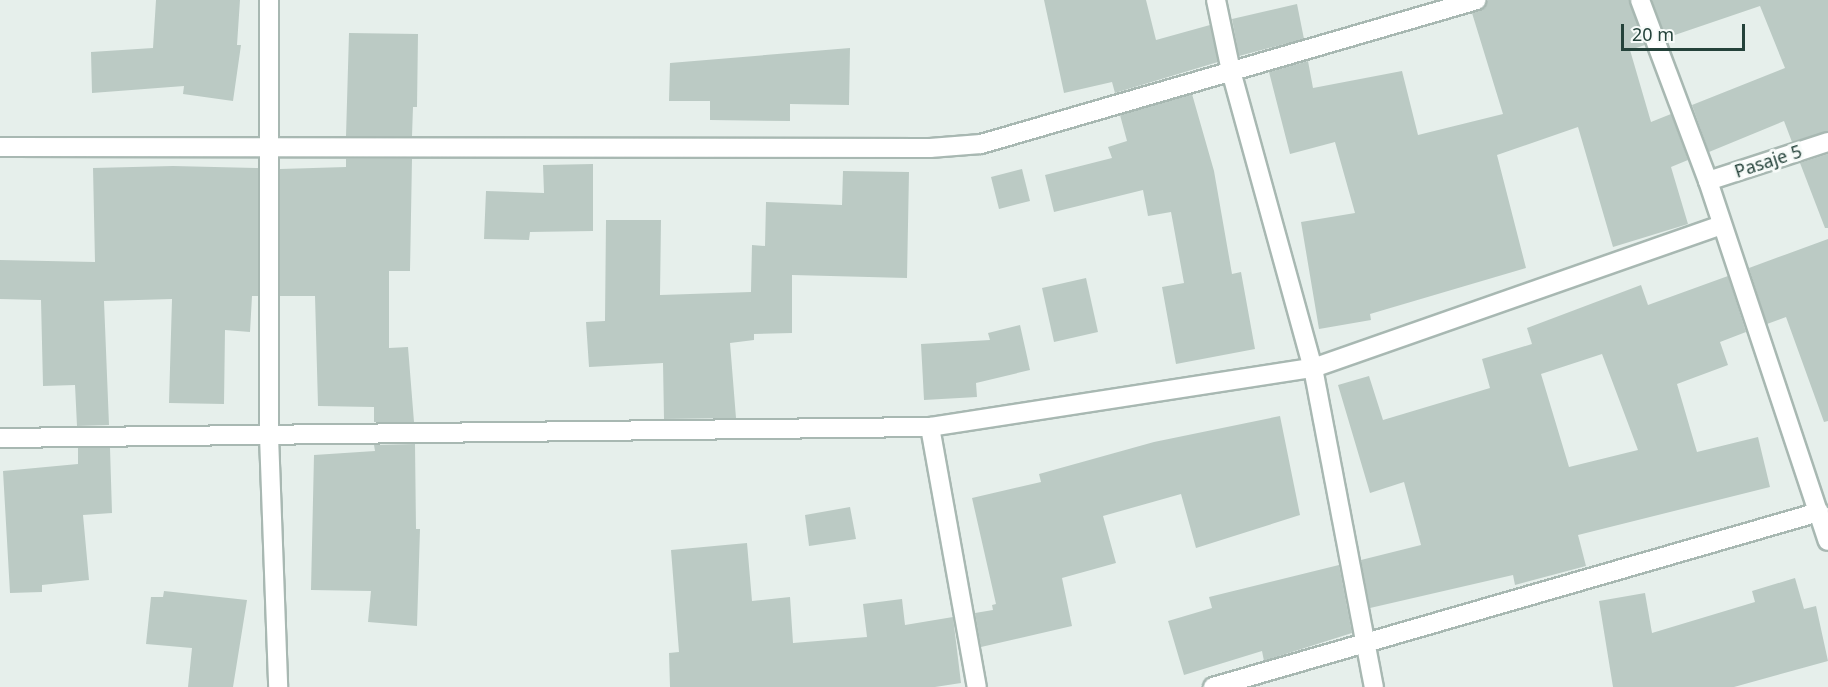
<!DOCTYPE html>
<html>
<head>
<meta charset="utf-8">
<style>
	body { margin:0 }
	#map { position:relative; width:1828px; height:687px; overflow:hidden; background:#e6efeb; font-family:"Noto Sans",sans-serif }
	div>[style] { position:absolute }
	.building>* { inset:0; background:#bbcac4 }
	.roads { filter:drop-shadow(2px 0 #a8b8b2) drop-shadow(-2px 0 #a8b8b2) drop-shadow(0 2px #a8b8b2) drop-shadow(0 -2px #a8b8b2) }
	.street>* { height:18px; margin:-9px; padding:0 9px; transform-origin:9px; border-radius:9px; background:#fff }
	span { translate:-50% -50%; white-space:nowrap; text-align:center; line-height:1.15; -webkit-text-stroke:6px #f7fbf9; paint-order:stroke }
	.street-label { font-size:18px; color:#24423a }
	.scale { position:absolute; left:1621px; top:24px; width:124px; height:27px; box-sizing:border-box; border:3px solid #24423a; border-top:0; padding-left:8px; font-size:18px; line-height:21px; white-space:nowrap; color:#24423a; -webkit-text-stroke:4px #f7fbf9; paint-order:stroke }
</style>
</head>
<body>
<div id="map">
	<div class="building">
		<div style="clip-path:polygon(156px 0,240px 0,237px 45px,241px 45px,233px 101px,183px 94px,184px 86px,92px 93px,91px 52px,153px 48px)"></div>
		<div style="clip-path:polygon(1044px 0,1146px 0,1156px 40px,1210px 25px,1218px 62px,1115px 93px,1112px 82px,1064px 93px)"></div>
		<div style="clip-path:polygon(1488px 0,1629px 0,1645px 45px,1630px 50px,1651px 122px,1671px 114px,1688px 160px,1671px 167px,1688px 224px,1613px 247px,1578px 127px,1497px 155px,1526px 268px,1370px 314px,1371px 320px,1319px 329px,1301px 222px,1355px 213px,1335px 142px,1290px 154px,1269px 72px,1308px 61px,1313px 88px,1402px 71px,1418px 135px,1503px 114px,1472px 13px,1485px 8px)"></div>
		<div style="clip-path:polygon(1652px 0,1828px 0,1828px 131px,1792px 142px,1784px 121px,1709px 152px,1692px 105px,1785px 68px,1760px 6px,1666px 38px)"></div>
		<div style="clip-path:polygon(1297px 4px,1304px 39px,1239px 56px,1232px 19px)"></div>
		<div style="clip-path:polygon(349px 33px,418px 34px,417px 107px,413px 107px,412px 136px,346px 136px)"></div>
		<div style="clip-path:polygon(850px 48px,849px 105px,790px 104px,790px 121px,710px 120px,710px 101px,669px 101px,670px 63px)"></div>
		<div style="clip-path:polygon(1192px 94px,1214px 171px,1232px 274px,1241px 272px,1255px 349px,1176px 364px,1162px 287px,1184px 283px,1171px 212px,1148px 216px,1143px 190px,1054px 212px,1045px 175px,1112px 158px,1108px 147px,1127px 141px,1120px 115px)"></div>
		<div style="clip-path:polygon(1828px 154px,1828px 228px,1825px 228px,1800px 163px)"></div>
		<div style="clip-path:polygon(346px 159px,412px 159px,410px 271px,389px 271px,389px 348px,408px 347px,414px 422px,374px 422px,374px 407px,318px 406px,315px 296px,280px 296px,280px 169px,346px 167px)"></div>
		<div style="clip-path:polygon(593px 164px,593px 231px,530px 232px,529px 240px,484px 239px,486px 191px,544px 193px,543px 165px)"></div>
		<div style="clip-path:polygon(173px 166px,258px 168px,258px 296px,252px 296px,250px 332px,225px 330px,224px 404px,169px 403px,172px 299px,104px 301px,109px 425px,77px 426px,75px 385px,43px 386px,41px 300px,0 299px,0 260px,95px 262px,93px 168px)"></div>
		<div style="clip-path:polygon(1022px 169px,1030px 201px,999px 209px,991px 177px)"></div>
		<div style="clip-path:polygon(843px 171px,909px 172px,907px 278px,792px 275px,792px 333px,754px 334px,754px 340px,730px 343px,736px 418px,664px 419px,663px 363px,589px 367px,586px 322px,605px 321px,606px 220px,661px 220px,660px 295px,751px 292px,752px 245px,765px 246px,766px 202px,842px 205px)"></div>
		<div style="clip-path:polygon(1828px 239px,1828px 421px,1824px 422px,1786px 317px,1767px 324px,1749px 268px)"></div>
		<div style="clip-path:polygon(evenodd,1728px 276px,1746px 332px,1720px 342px,1728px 365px,1677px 384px,1697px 452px,1758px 437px,1770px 487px,1578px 535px,1586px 566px,1515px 585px,1513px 575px,1370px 608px,1361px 560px,1421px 545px,1404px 482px,1370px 493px,1338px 385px,1369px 376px,1383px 420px,1490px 388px,1482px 359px,1532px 344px,1527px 328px,1641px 285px,1648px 305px,1728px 276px,1602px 354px,1638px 450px,1569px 467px,1541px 374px,1602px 354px)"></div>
		<div style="clip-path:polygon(1086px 278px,1098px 332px,1054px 342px,1042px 288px)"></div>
		<div style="clip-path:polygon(1020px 325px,1030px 370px,976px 383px,977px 397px,924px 400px,921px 344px,990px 340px,988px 333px)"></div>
		<div style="clip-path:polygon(1280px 416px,1300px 515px,1196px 548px,1181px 494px,1103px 516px,1116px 563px,1062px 578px,1072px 626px,981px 647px,975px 613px,993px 610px,992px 605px,996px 604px,972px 498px,1041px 482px,1039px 474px,1154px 442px)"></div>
		<div style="clip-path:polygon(415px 444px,416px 529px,420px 529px,417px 626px,368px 622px,371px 591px,311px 590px,314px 455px,375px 451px,374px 445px)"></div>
		<div style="clip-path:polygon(78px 448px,110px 448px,112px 513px,83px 515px,89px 580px,42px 585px,42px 592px,10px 593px,3px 471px,78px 464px)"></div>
		<div style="clip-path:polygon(850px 507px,856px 539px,809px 546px,805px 515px)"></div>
		<div style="clip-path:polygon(747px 543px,752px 601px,790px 597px,793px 643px,867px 637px,863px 604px,902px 599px,905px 625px,953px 617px,961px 683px,935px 687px,670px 687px,669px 653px,679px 652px,671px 550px)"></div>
		<div style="clip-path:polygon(1339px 565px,1352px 633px,1264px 661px,1262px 651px,1184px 675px,1168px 621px,1212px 608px,1209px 597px)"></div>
		<div style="clip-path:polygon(1795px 578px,1804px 609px,1816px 606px,1828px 661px,1734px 687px,1613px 687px,1599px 601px,1645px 593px,1652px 633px,1755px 602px,1752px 591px)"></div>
		<div style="clip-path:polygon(164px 591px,247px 600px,233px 687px,188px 687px,192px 648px,146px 644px,151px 597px,163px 597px)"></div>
	</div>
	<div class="roads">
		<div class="street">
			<div style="left:269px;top:0;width:436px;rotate:90deg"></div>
			<div style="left:269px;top:436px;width:251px;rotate:87.9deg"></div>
			<div style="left:1216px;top:0;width:73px;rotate:78.1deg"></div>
			<div style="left:1231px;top:71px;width:308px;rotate:74.6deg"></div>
			<div style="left:1313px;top:368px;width:325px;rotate:79.2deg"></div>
			<div style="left:1640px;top:0;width:193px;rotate:69.4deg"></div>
			<div style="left:1708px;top:181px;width:379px;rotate:71.6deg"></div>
			<div style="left:0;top:147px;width:930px;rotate:0.06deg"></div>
			<div style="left:930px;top:148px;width:51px;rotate:-4.5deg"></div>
			<div style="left:981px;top:144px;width:516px;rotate:-16.19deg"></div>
			<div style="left:1708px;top:181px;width:126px;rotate:-18deg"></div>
			<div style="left:930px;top:427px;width:264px;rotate:79.8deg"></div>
			<div style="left:0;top:438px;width:930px;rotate:-0.68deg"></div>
			<div style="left:930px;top:427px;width:388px;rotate:-8.8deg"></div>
			<div style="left:1313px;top:368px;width:433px;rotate:-19.3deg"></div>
			<div style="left:1213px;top:687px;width:631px;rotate:-16.11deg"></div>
		</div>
	</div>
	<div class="street-label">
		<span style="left:1768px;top:161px;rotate:-18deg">Pasaje 5</span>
	</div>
	<div class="scale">20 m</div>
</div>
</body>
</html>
